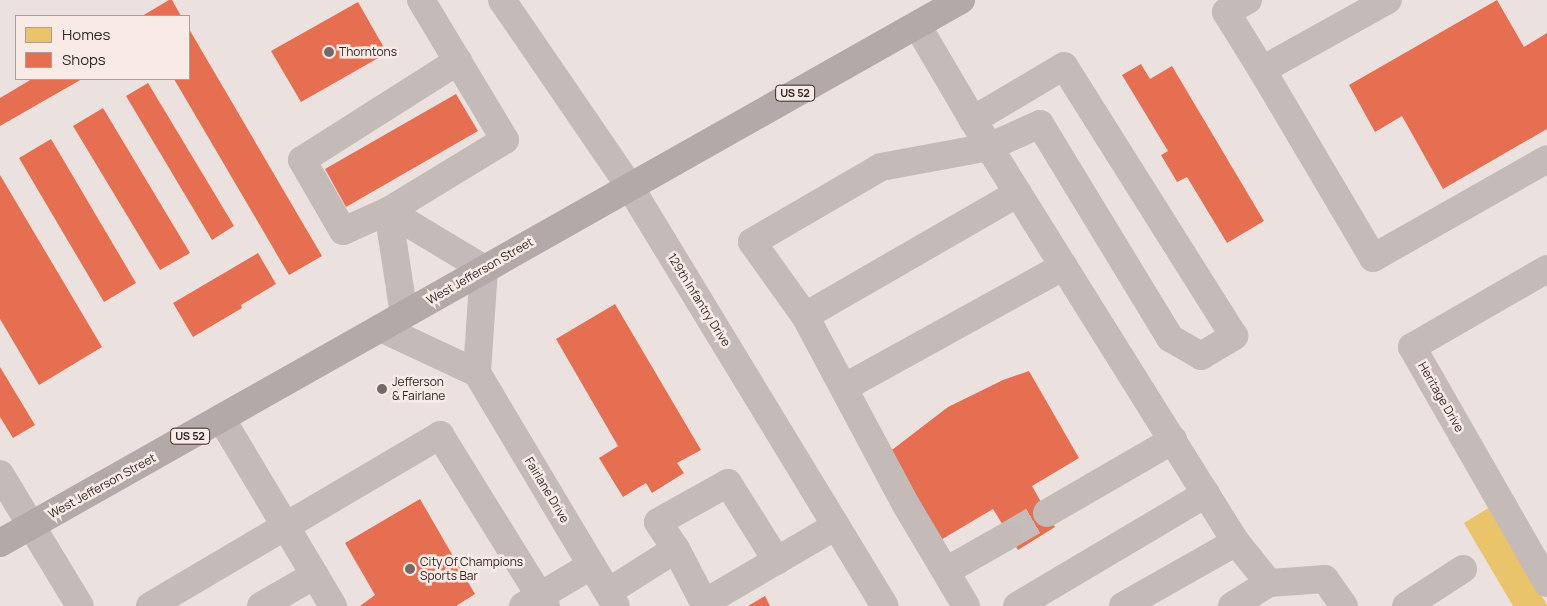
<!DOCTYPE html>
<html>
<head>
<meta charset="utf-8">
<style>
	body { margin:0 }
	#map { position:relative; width:1547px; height:606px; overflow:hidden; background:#ebe2df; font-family:Manrope,sans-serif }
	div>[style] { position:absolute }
	.homes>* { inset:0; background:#e9c46a }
	.shops>* { inset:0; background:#e76f51 }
	.minor-tunnel>* { height:28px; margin-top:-14px; transform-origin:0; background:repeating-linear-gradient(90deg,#c6bdba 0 28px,transparent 0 42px) }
	.minor>* { height:28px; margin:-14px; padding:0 14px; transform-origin:14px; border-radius:14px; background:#c4bbb9 }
	.major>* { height:28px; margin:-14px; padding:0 14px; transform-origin:14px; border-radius:14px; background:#b3a9a8 }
	.dots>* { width:14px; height:14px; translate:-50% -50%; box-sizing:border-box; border:2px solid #f8ebe6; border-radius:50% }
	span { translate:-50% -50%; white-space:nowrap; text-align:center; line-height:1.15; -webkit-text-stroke:5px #f8ebe6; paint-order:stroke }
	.shield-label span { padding:1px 4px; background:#f8ebe6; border:1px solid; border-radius:4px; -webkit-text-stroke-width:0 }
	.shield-label { font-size:11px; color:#342827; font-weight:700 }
	.poi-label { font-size:12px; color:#342827 }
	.left { translate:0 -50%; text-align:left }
	.street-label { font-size:12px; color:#342827 }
	.legend { position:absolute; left:15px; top:15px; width:175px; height:65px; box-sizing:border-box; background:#f8ebe6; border:1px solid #aa9d9a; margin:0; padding:6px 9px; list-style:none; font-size:15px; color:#342827 }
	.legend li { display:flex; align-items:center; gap:10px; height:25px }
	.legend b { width:25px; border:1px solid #aa9d9a }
</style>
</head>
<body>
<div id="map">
	<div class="homes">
		<div style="clip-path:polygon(1490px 507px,1547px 605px,1547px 606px,1513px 606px,1464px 523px)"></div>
	</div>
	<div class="shops">
		<div style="clip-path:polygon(172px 0,181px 16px,142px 16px,169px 0)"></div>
		<div style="clip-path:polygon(1497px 0,1524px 47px,1547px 33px,1547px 129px,1443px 189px,1402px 116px,1375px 132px,1349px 85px)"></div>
		<div style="clip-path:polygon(358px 2px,387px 53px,301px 102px,271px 51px)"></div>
		<div style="clip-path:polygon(189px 29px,322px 256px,289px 275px,174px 79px,189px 79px)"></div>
		<div style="clip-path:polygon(1141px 64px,1150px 79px,1172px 66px,1264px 221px,1227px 243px,1187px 177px,1177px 182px,1161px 155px,1168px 151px,1122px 75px)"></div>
		<div style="clip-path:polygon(32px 79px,82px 79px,0 126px,0 98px)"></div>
		<div style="clip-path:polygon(148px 83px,234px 226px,212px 240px,126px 96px)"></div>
		<div style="clip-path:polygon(456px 94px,478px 131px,346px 207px,325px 169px)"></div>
		<div style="clip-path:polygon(103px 108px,190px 253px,160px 270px,73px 126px)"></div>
		<div style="clip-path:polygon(51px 139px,136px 283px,104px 302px,19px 158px)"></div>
		<div style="clip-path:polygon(0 175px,102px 347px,39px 385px,0 319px)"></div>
		<div style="clip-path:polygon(258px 253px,276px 284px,241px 305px,242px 308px,193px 337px,173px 303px)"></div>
		<div style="clip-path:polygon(615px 304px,701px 450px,677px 463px,684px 473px,652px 493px,646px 483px,623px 497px,599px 458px,618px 446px,556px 339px)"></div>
		<div style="clip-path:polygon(0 367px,35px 425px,13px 438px,0 417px)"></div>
		<div style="clip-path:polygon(1029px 371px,1079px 458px,1032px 486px,1055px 527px,1018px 550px,993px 509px,939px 541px,888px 453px,948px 407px,1003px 380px)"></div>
		<div style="clip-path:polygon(420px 499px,475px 594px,456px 606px,360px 606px,375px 595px,345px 543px)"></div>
		<div style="clip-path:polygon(765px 596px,770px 606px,748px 606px)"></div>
	</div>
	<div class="minor-tunnel">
		<div style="left:1009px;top:535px;width:44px;rotate:-30.1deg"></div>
	</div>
	<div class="minor">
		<div style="left:421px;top:0;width:163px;rotate:59deg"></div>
		<div style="left:505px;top:140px;width:137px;rotate:148.7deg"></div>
		<div style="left:388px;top:211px;width:49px;rotate:156deg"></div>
		<div style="left:343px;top:231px;width:82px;rotate:-120deg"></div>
		<div style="left:302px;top:160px;width:185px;rotate:-32.4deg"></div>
		<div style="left:502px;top:0;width:227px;rotate:55.6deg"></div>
		<div style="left:630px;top:187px;width:490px;rotate:58.7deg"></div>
		<div style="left:1248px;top:0;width:25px;rotate:151deg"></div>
		<div style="left:1226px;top:12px;width:68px;rotate:58.2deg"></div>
		<div style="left:1262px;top:70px;width:144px;rotate:-29.1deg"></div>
		<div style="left:917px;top:25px;width:110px;rotate:59.5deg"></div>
		<div style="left:973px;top:120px;width:31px;rotate:59deg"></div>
		<div style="left:989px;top:147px;width:56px;rotate:-24.3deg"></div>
		<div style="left:1040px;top:124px;width:250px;rotate:58.7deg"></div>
		<div style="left:1170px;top:338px;width:36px;rotate:30deg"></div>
		<div style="left:1201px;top:356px;width:39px;rotate:-31deg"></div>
		<div style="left:1234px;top:336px;width:319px;rotate:-122.2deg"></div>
		<div style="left:1064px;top:66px;width:106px;rotate:149.3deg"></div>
		<div style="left:1262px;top:70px;width:218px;rotate:59.4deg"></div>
		<div style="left:1373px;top:258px;width:200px;rotate:-29.6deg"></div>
		<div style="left:388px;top:211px;width:112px;rotate:31.1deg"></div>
		<div style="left:484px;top:269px;width:104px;rotate:93.9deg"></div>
		<div style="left:388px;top:211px;width:104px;rotate:81.2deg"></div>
		<div style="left:1547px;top:269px;width:156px;rotate:150deg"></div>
		<div style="left:1412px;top:347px;width:272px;rotate:60.2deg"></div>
		<div style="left:805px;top:316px;width:91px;rotate:-125.6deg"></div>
		<div style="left:752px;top:242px;width:149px;rotate:-30.2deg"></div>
		<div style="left:881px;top:167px;width:110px;rotate:-10.5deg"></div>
		<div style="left:989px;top:147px;width:466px;rotate:58deg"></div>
		<div style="left:1236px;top:542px;width:53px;rotate:51.2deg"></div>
		<div style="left:381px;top:328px;width:106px;rotate:25.1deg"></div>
		<div style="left:477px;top:373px;width:271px;rotate:59.2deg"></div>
		<div style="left:845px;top:387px;width:250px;rotate:-28.9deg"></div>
		<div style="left:221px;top:418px;width:219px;rotate:59.2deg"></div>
		<div style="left:0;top:474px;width:154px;rotate:58.8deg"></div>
		<div style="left:1047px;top:513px;width:146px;rotate:-30.1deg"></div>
		<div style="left:676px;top:549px;width:32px;rotate:-124deg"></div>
		<div style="left:658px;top:522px;width:80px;rotate:-29.1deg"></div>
		<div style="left:728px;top:483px;width:92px;rotate:57.9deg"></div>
		<div style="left:946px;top:571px;width:73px;rotate:-29.7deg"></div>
		<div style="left:608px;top:592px;width:80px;rotate:-32.3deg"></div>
		<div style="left:676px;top:549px;width:61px;rotate:62.6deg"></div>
		<div style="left:704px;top:603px;width:153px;rotate:-30.3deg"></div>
		<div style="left:150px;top:606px;width:337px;rotate:-30.5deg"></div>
		<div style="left:440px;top:435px;width:201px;rotate:58.2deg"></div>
		<div style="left:261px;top:606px;width:62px;rotate:-29.9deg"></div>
		<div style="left:523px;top:606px;width:80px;rotate:-30.7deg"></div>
		<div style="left:966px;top:606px;width:117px;rotate:-120.7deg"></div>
		<div style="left:906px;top:505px;width:214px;rotate:-118.1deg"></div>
		<div style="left:805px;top:316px;width:246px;rotate:-30deg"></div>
		<div style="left:1017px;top:606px;width:220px;rotate:-30.7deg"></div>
		<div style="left:1123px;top:606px;width:130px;rotate:-29.5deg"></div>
		<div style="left:1232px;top:606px;width:44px;rotate:-31.9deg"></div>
		<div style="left:1269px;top:583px;width:56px;rotate:-4.1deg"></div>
		<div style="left:1325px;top:579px;width:33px;rotate:55deg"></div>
		<div style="left:1406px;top:606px;width:68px;rotate:-33deg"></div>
	</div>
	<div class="major">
		<div style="left:0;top:543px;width:1104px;rotate:-29.47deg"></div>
	</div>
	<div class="dots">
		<div style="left:329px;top:52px;background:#746967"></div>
		<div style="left:382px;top:389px;background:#746967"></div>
		<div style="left:410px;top:569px;background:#746967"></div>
	</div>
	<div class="shield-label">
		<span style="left:795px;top:93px">US 52</span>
		<span style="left:190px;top:436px">US 52</span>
	</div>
	<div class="poi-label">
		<span class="left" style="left:339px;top:52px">Thorntons</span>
		<span class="left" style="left:392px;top:389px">Jefferson<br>&amp; Fairlane</span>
		<span class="left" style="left:420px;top:569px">City Of Champions<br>Sports Bar</span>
	</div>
	<div class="street-label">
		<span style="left:480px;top:271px;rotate:-30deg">West Jefferson Street</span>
		<span style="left:699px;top:300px;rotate:58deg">129th Infantry Drive</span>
		<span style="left:1441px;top:397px;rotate:60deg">Heritage Drive</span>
		<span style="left:102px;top:486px;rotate:-29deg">West Jefferson Street</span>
		<span style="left:547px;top:490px;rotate:59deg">Fairlane Drive</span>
	</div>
	<ul class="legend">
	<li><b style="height:14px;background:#e9c46a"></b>Homes</li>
	<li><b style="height:14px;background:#e76f51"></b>Shops</li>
	</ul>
</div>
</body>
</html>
